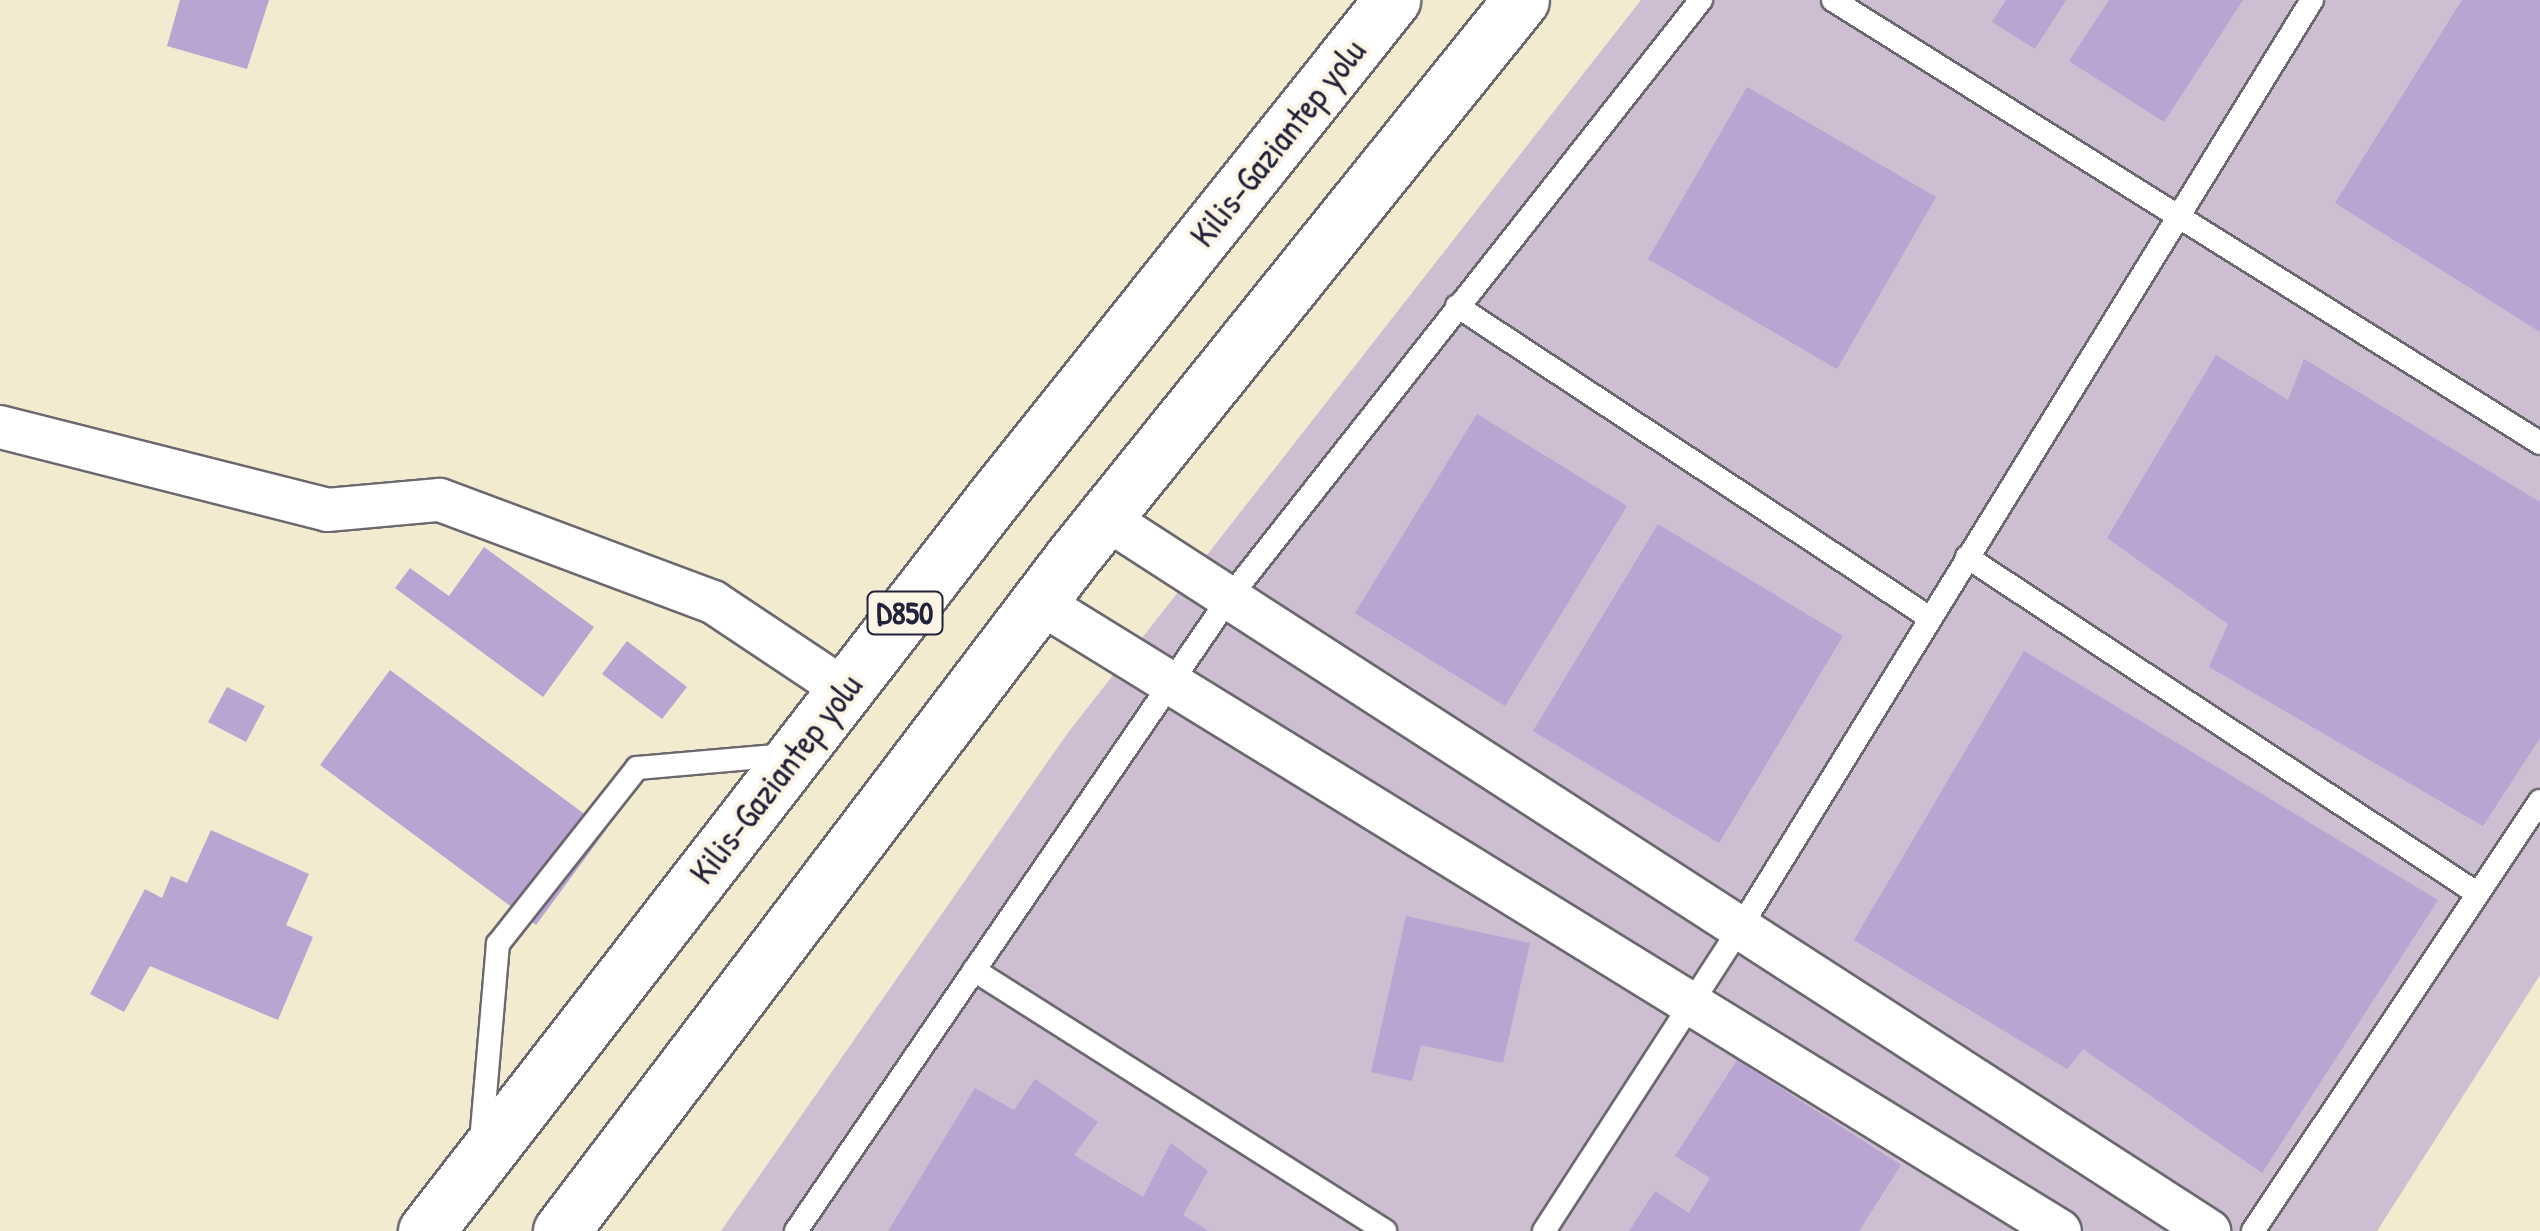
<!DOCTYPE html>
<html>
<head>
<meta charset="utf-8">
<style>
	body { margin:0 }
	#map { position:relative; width:2540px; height:1231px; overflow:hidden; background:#f2ebd0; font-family:"Patrick Hand",sans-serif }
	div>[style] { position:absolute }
	.industrial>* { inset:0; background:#cebed2 }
	.building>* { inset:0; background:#b9a4d2 }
	.roads { filter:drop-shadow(2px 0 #6b686f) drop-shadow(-2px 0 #6b686f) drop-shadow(0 2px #6b686f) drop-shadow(0 -2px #6b686f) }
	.service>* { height:22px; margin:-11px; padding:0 11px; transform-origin:11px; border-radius:11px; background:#fff }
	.minor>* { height:42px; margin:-21px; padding:0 21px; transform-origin:21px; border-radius:21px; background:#fff }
	.trunk>* { height:55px; margin:-27.5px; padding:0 27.5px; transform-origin:27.5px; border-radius:27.5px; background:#fff }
	span { translate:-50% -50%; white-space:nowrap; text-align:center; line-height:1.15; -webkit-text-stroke:8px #fcf5e5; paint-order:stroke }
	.shield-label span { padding:2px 8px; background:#fcf5e5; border:2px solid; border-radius:8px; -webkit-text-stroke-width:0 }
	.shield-label { font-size:32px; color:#22223b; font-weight:700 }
	.street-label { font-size:35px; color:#22223b }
</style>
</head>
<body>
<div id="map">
	<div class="industrial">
		<div style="clip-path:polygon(1641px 0,2540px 0,2540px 975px,2377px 1231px,721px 1231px,1067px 734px)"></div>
	</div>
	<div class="building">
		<div style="clip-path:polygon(180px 0,269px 0,247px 69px,167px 46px)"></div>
		<div style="clip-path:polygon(2006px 0,2066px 0,2035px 49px,1992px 22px)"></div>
		<div style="clip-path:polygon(2109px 0,2243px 0,2164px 122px,2069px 61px)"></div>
		<div style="clip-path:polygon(2462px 0,2540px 0,2540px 332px,2335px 203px)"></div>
		<div style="clip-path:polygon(1747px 87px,1936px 197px,1837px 369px,1648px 259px)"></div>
		<div style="clip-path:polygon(2216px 355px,2288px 400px,2304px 359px,2540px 502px,2540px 738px,2483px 826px,2209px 667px,2228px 624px,2107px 538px)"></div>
		<div style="clip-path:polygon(1477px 414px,1627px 506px,1505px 706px,1355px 613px)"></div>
		<div style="clip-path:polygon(1658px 524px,1843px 636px,1719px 843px,1533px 731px)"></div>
		<div style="clip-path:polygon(484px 547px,594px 627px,543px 697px,395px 588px,410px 568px,449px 596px)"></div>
		<div style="clip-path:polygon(627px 641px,687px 687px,662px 719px,602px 674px)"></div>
		<div style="clip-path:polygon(2024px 651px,2438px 900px,2262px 1173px,2083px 1049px,2067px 1069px,1854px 940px)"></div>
		<div style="clip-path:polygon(390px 670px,606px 830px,536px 925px,320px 765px)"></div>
		<div style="clip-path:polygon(227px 687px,265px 706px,246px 742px,208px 722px)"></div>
		<div style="clip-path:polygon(211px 830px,309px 874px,286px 925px,313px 937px,278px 1020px,150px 966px,124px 1012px,90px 994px,145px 889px,162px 898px,171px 876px,187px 883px)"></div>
		<div style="clip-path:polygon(1406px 916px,1530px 943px,1503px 1063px,1421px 1045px,1412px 1081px,1371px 1072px)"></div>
		<div style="clip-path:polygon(1737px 1060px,1901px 1165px,1859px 1231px,1629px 1231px,1655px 1191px,1689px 1213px,1710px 1178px,1675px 1156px)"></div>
		<div style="clip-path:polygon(1035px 1079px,1098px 1122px,1074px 1155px,1143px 1197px,1171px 1143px,1208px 1171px,1183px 1215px,1209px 1231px,888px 1231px,975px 1088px,1014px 1110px)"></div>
	</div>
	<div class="roads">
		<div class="service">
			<div style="left:1833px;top:0;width:834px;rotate:32.07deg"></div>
			<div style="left:1457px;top:306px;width:567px;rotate:33.41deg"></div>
			<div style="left:1967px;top:557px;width:612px;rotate:33.4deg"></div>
			<div style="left:974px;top:970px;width:487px;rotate:32.4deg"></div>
			<div style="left:481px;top:1142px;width:199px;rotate:-85.1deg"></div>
			<div style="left:498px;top:944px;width:224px;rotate:-51.7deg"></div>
			<div style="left:637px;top:768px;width:151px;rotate:-5deg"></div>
			<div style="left:796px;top:1231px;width:767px;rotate:-55.63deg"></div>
			<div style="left:1229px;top:598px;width:762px;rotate:-51.72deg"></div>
			<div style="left:1544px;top:1231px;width:361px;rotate:-57.1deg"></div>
			<div style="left:1740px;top:928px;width:1090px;rotate:-58.35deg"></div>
			<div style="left:2253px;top:1231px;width:517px;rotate:-56.28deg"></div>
		</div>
		<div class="minor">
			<div style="left:0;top:427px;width:337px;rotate:14.2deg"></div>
			<div style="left:327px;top:510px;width:113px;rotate:-5.1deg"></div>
			<div style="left:440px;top:500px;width:291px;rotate:20.5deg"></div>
			<div style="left:713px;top:602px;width:159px;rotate:33.7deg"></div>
			<div style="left:1104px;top:517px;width:1316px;rotate:32.87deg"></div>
			<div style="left:1039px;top:602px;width:1199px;rotate:31.64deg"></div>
		</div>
		<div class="trunk">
			<div style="left:426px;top:1231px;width:927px;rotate:-52.23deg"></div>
			<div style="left:994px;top:498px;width:638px;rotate:-51.37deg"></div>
			<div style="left:561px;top:1231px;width:845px;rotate:-52.79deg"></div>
			<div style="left:1072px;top:558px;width:716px;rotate:-51.18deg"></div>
		</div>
	</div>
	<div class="shield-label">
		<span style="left:905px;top:613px">D850</span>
	</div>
	<div class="street-label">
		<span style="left:1278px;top:143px;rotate:-51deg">Kilis-Gaziantep yolu</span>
		<span style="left:776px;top:779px;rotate:-52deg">Kilis-Gaziantep yolu</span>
	</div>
</div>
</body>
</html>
